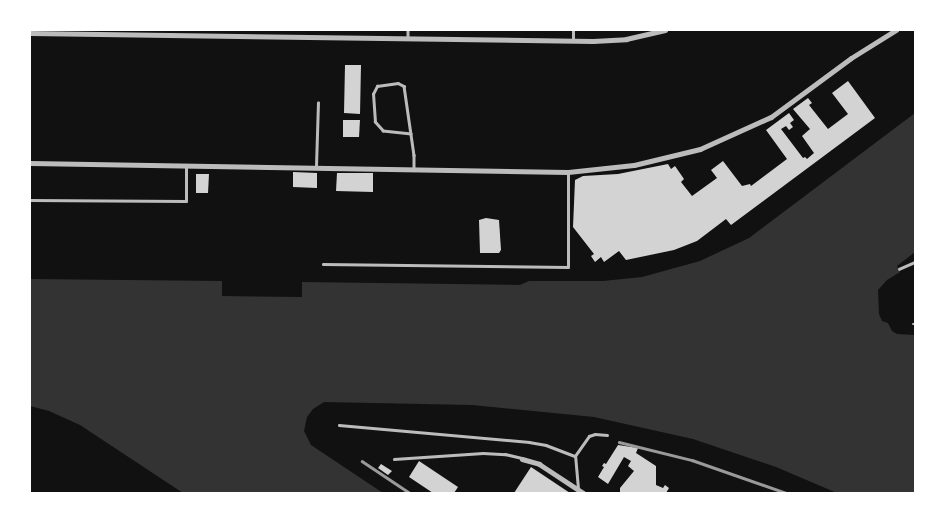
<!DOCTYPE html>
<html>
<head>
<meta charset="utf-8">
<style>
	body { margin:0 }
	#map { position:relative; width:945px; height:523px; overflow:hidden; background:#111; font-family:"Playfair Display",serif }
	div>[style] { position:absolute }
	.water>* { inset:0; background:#333 }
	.building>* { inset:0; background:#d3d3d3 }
	.service>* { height:2.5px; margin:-1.25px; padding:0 1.25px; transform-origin:1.25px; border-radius:1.25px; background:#bcbcbc }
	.minor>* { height:5px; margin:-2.5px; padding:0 2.5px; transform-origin:2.5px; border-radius:2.5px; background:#bcbcbc }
	.rail>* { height:2.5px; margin:-1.25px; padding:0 1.25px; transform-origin:1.25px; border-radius:1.25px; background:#9a9a9a }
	span { translate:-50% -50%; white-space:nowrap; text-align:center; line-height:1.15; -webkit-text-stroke:5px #fff; paint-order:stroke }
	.frame { position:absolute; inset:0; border:31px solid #fff; pointer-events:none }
</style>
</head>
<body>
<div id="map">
	<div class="water">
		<div style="clip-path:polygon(915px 113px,915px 252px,897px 266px,900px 272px,887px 280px,878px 290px,879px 314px,882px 321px,888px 323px,892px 331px,897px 334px,915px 335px,915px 493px,837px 493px,776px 467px,693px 439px,594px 417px,472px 405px,324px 402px,313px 409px,307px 417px,304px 431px,311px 445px,383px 493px,183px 493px,80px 425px,49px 411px,30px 406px,30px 279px,222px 281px,222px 296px,302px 297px,302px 282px,520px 285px,529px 281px,603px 281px,642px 277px,700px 261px,749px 238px)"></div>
	</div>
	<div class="building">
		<div style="clip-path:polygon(345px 65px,361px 65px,360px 114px,344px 113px)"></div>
		<div style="clip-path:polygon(848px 81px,875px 118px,731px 225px,726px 219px,697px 241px,674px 250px,626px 260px,619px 251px,604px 262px,601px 257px,595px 262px,591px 256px,594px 254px,573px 227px,575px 180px,583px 176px,618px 174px,668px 164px,671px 169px,675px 166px,684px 179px,681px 182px,692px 196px,717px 178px,711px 170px,723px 161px,742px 186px,750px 184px,751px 186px,787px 159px,766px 130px,789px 113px,794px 120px,790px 123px,793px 127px,789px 130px,786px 126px,781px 129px,803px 158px,805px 157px,807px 159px,814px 153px,802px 136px,810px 129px,793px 109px,808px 98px,812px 103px,809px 105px,828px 129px,848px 114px,832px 93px)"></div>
		<div style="clip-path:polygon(343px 120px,360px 120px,359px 137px,343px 137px)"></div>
		<div style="clip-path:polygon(293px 172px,317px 173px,317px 188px,293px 187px)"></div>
		<div style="clip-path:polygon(337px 173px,373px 173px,373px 192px,336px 191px)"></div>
		<div style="clip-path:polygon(196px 174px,209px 174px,208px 193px,196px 193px)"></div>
		<div style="clip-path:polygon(486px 218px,499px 220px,501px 250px,499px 253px,480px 253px,479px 220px)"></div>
		<div style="clip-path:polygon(618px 445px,638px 448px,636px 453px,656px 466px,656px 485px,663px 488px,665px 485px,669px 488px,666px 493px,620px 492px,620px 488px,634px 471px,628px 466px,631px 461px,624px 457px,608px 484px,598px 477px,604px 467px,602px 466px,604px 463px,606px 464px)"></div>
		<div style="clip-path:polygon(419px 461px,458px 487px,454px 493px,433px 493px,409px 477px)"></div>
		<div style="clip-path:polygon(381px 464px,392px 471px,388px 475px,378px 468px)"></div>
		<div style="clip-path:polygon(531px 467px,570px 493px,514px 493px)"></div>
	</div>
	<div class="service">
		<div style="left:408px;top:30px;width:8px;rotate:90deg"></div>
		<div style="left:573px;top:41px;width:11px;rotate:-90deg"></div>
		<div style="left:411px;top:134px;width:28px;rotate:-174deg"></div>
		<div style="left:383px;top:131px;width:12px;rotate:-132deg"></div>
		<div style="left:375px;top:122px;width:28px;rotate:-94deg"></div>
		<div style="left:373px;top:94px;width:9px;rotate:-63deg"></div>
		<div style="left:377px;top:86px;width:21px;rotate:-8deg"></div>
		<div style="left:398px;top:83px;width:7px;rotate:27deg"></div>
		<div style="left:404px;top:86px;width:70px;rotate:81.8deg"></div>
		<div style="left:414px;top:155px;width:14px;rotate:90deg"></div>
		<div style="left:316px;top:166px;width:63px;rotate:-88.2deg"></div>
		<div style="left:30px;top:200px;width:156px;rotate:0.4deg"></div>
		<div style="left:186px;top:201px;width:35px;rotate:-90deg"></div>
		<div style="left:323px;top:264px;width:245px;rotate:0.7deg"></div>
		<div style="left:568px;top:267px;width:94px;rotate:-90deg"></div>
		<div style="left:899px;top:269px;width:17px;rotate:-24deg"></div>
		<div style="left:913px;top:324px;width:2px"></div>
		<div style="left:339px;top:425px;width:191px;rotate:5.1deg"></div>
		<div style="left:529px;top:442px;width:17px;rotate:10deg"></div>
		<div style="left:546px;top:445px;width:31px;rotate:21deg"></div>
		<div style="left:394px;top:459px;width:89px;rotate:-3.9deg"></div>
		<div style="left:483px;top:453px;width:22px;rotate:3deg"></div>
		<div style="left:505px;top:454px;width:17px;rotate:13deg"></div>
		<div style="left:578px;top:489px;width:33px;rotate:-95deg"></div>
		<div style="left:575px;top:456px;width:24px;rotate:-55deg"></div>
		<div style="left:589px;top:436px;width:6px;rotate:-18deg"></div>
		<div style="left:595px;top:434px;width:12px;rotate:5deg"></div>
	</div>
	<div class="minor">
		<div style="left:30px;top:33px;width:563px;rotate:0.81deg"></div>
		<div style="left:593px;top:41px;width:33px;rotate:-3deg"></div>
		<div style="left:626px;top:39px;width:40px;rotate:-13deg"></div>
		<div style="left:30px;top:163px;width:538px;rotate:0.96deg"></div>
		<div style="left:568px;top:172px;width:66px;rotate:-6.1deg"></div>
		<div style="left:634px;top:165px;width:68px;rotate:-13.6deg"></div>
		<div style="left:700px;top:149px;width:78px;rotate:-24.3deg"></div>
		<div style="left:771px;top:117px;width:99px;rotate:-36.4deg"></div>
		<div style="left:851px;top:58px;width:53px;rotate:-31.9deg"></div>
		<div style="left:522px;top:459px;width:18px;rotate:16deg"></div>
		<div style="left:539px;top:464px;width:53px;rotate:33.4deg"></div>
	</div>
	<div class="rail">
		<div style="left:619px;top:442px;width:75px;rotate:13.9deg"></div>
		<div style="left:692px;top:460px;width:100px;rotate:19.3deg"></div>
		<div style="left:362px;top:461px;width:58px;rotate:33.7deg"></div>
	</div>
	<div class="frame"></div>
</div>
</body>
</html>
